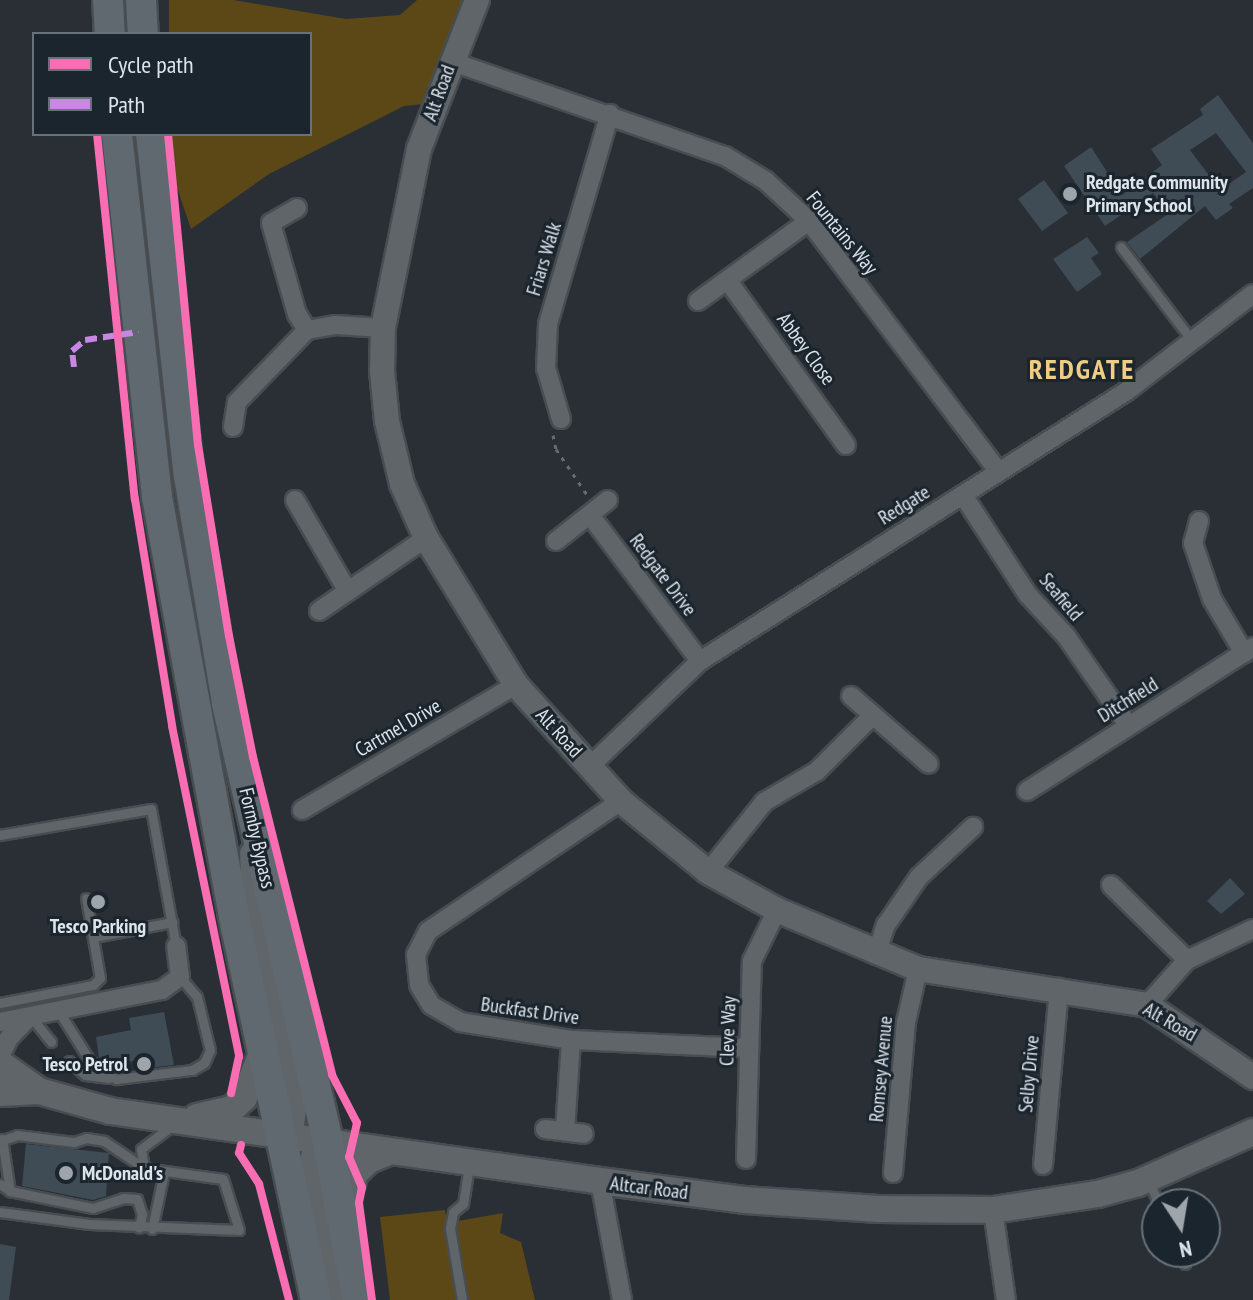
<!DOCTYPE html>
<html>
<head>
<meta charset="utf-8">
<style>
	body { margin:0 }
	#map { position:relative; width:1253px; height:1300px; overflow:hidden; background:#292f34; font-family:"PT Sans Narrow",sans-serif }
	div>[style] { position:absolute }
	.green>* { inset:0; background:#5c4817 }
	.building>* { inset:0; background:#3f4b55 }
	.path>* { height:3px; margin-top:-1.5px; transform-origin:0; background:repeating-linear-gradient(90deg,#686c70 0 4px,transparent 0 10px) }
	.roads { filter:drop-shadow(2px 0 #474d51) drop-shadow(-2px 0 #474d51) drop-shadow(0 2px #474d51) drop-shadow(0 -2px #474d51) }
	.service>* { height:9px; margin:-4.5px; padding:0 4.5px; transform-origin:4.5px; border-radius:4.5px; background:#606569 }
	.minor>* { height:18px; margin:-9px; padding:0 9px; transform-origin:9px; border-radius:9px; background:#606569 }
	.tertiary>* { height:24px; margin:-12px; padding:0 12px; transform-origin:12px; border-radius:12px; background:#606569 }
	.secondary>* { height:26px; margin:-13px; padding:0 13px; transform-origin:13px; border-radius:13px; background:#606569 }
	.trunk>* { height:30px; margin:-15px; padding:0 15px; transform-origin:15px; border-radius:15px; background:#606870 }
	.quiet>* { height:6px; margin-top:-3px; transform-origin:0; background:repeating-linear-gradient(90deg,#c787e3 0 12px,transparent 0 18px) }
	.cycleway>* { height:8px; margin:-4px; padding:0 4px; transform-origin:4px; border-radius:4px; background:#f96db3 }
	.dots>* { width:22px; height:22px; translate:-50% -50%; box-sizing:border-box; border:4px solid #1a252e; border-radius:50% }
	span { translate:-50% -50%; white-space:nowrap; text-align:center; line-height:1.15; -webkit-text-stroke:6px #1a252e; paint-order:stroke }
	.street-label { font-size:20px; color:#dde4eb }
	.poi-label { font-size:20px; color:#dde4eb; font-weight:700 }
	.left { translate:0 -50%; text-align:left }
	.right { translate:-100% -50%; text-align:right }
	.district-label { font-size:28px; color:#f0cd84; font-weight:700; letter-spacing:2px }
	.legend { position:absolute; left:32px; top:32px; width:280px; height:104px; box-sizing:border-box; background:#1a252e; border:2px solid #68717a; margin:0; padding:10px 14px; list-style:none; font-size:24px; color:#dde4eb }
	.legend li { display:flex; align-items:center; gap:16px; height:40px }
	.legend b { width:40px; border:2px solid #68717a }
	.north { position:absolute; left:1141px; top:1188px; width:80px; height:80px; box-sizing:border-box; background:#1a252e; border:2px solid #68717a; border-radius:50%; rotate:168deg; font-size:22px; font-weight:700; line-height:32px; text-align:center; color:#dde4eb }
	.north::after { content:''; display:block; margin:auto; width:28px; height:36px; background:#9ea5ab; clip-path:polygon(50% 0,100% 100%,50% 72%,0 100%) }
</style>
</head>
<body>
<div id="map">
	<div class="green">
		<div style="clip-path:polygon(169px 0,233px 0,346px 19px,400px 15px,417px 0,469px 0,432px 103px,404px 106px,269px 174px,191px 229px,170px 167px,170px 134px,310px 134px,310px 34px,169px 34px)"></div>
		<div style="clip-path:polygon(445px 1210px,447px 1223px,503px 1213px,500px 1233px,521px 1242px,535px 1300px,390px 1300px,380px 1217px)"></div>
	</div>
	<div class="building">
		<div style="clip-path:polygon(evenodd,1218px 95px,1253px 143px,1253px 188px,1229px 204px,1233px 208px,1216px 220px,1205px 206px,1140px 259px,1127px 242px,1168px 214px,1153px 193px,1105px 226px,1064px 166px,1091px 147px,1122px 195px,1162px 165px,1151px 149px,1203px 115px,1200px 109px,1218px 95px,1216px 133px,1246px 172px,1220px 190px,1190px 150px,1216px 133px)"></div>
		<div style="clip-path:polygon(1044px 180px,1068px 213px,1042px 231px,1018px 199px)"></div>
		<div style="clip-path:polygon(1087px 237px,1099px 253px,1091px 258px,1102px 274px,1077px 292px,1053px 259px)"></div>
		<div style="clip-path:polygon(1230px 878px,1245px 894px,1221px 914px,1207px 901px)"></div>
		<div style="clip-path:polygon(164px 1012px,174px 1065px,139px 1069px,138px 1060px,118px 1064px,116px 1058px,99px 1058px,96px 1037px,131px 1030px,129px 1018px)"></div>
		<div style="clip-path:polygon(26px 1144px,109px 1153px,106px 1196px,93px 1200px,22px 1186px)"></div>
		<div style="clip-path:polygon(0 1244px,16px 1247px,9px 1300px,0 1300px)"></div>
	</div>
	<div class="path">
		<div style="left:553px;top:435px;width:14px;rotate:78deg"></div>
		<div style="left:556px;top:449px;width:57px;rotate:55.8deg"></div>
	</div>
	<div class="roads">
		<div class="service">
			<div style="left:1121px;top:247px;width:119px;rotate:52.8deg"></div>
			<div style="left:0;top:835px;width:153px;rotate:-9.8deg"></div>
			<div style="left:151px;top:809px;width:139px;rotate:79.7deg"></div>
			<div style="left:94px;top:937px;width:80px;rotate:-10.8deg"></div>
			<div style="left:0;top:1003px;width:95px;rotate:-11deg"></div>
			<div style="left:93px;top:985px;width:10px;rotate:-45deg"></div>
			<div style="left:100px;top:978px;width:81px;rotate:-99.9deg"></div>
			<div style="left:58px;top:1010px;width:60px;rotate:57.9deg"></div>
			<div style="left:90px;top:1061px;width:32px;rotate:35deg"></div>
			<div style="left:116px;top:1079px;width:77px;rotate:-6.8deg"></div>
			<div style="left:192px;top:1070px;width:14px;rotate:-30deg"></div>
			<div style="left:204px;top:1063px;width:14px;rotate:-65deg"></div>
			<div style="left:210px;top:1050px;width:55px;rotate:-103.8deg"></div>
			<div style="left:197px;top:997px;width:26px;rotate:-130deg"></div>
			<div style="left:31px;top:1017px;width:32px;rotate:51deg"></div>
			<div style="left:69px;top:1061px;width:21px;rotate:41deg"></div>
			<div style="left:85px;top:1075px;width:24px;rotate:7deg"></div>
			<div style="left:2px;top:1139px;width:53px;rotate:81.3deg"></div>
			<div style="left:0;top:1141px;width:18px;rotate:-19deg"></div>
			<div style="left:17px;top:1135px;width:57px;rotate:7deg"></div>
			<div style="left:74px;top:1142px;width:13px;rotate:-18deg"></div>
			<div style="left:86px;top:1138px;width:18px;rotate:9deg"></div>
			<div style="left:104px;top:1141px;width:48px;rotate:34deg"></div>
			<div style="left:1149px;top:1182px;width:24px;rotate:66deg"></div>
			<div style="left:0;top:1184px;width:12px;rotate:35deg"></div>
			<div style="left:10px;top:1191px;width:85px;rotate:11.6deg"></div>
			<div style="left:93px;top:1208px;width:32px;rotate:-18deg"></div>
			<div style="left:123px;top:1198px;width:14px;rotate:4deg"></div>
			<div style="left:137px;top:1199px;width:16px;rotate:72deg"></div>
			<div style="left:142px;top:1214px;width:14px;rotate:102deg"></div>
			<div style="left:0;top:1212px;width:90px;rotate:7.7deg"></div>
			<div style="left:89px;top:1224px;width:150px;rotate:2.3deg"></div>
			<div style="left:239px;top:1230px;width:53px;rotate:-107.4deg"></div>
			<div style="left:223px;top:1179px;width:80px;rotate:-172.1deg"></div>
			<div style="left:144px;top:1168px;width:19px;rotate:-99deg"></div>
			<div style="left:141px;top:1149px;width:36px;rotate:-37deg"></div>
			<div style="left:152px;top:1229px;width:58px;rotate:-78.1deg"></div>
			<div style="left:1180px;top:1252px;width:13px;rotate:67deg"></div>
			<div style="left:462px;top:1300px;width:73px;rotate:-99.5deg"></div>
			<div style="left:450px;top:1228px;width:16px;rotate:-79deg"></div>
			<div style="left:453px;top:1212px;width:13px;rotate:-39deg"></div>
			<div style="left:463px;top:1204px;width:38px;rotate:-81deg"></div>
		</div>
		<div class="minor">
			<div style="left:450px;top:61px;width:291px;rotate:19.1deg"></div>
			<div style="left:725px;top:156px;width:48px;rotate:31.4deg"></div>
			<div style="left:766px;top:181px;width:59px;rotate:42.9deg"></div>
			<div style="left:809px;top:221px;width:313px;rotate:52.9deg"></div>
			<div style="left:297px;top:208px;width:30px;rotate:150deg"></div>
			<div style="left:271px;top:223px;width:95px;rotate:74.1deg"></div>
			<div style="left:297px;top:314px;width:19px;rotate:58deg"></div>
			<div style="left:307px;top:330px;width:28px;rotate:-10deg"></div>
			<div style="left:335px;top:325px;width:48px;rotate:3.6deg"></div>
			<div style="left:728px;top:281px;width:202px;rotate:54.3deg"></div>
			<div style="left:698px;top:301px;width:137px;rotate:-35.8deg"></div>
			<div style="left:561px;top:419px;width:53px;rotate:-106.4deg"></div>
			<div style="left:546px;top:368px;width:44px;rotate:-87.4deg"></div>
			<div style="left:548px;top:324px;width:219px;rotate:-73.6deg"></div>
			<div style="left:233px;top:427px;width:25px;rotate:-81deg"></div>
			<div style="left:237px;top:402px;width:100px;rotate:-45.8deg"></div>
			<div style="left:963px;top:495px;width:119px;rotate:57deg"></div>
			<div style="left:1028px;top:595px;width:56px;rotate:47.2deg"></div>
			<div style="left:1066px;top:636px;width:108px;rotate:55.1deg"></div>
			<div style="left:295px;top:500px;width:104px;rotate:60deg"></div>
			<div style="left:590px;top:515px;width:183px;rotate:53deg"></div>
			<div style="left:1199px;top:521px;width:23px;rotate:105deg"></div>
			<div style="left:1193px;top:543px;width:59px;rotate:71.3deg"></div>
			<div style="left:1212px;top:599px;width:63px;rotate:59.3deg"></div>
			<div style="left:556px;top:541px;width:66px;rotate:-38.3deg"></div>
			<div style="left:319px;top:611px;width:130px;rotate:-34.3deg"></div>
			<div style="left:851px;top:696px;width:103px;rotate:41.1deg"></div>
			<div style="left:589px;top:767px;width:153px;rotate:-43.7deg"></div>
			<div style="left:700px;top:661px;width:505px;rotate:-32.31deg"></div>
			<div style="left:1127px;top:391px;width:159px;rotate:-37.6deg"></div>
			<div style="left:1027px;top:791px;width:268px;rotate:-32.5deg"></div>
			<div style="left:621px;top:801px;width:233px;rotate:146deg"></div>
			<div style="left:428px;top:931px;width:27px;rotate:117deg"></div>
			<div style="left:416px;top:955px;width:30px;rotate:84deg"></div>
			<div style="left:419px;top:985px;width:23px;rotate:59deg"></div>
			<div style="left:431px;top:1005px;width:34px;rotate:30deg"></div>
			<div style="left:460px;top:1022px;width:112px;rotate:9.2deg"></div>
			<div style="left:571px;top:1040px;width:178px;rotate:2.6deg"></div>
			<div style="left:302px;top:810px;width:248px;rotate:-30.3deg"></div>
			<div style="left:708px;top:872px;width:90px;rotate:-51.3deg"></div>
			<div style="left:764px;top:802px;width:61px;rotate:-30.3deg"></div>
			<div style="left:817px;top:771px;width:79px;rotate:-45deg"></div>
			<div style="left:1111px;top:885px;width:107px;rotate:44.6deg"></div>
			<div style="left:876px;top:955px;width:32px;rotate:-72deg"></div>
			<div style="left:886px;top:925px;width:58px;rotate:-55.5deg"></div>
			<div style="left:919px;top:877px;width:74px;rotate:-42.8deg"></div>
			<div style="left:1147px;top:1005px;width:60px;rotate:-48.4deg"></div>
			<div style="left:1187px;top:960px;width:73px;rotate:-25.2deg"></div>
			<div style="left:0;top:1022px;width:165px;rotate:-11.2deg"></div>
			<div style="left:162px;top:990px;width:22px;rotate:-36deg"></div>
			<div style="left:180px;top:977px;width:31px;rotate:-97deg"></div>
			<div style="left:0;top:1057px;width:21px;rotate:-65deg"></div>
			<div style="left:9px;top:1038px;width:28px;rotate:-46deg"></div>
			<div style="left:545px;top:1129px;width:39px;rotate:7deg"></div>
			<div style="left:565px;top:1131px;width:91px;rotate:-86.2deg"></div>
			<div style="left:746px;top:1159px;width:198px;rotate:-88.3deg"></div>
			<div style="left:752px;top:961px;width:57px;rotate:-63.9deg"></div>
			<div style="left:1043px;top:1165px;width:178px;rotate:-84.8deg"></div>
			<div style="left:893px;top:1173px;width:152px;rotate:-85.1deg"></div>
			<div style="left:906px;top:1022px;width:54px;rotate:-77.2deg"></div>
			<div style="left:600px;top:1181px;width:121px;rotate:79.5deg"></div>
			<div style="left:993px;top:1210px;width:91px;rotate:81.8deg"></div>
		</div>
		<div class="tertiary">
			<div style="left:477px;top:0;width:160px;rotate:111.3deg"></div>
			<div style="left:419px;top:149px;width:183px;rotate:101.4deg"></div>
			<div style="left:383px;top:328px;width:43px;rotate:91.3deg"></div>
			<div style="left:382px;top:371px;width:50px;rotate:84.3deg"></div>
			<div style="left:387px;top:421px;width:65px;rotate:76.6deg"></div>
			<div style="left:402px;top:484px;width:59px;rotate:66deg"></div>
			<div style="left:426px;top:538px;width:172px;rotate:58.5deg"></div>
			<div style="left:516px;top:685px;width:156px;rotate:47.8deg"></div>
			<div style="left:621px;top:801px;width:112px;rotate:39.2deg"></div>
			<div style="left:708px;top:872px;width:79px;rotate:28.8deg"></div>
			<div style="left:777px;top:910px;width:153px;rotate:22.7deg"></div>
			<div style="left:918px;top:969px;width:232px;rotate:8.9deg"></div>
			<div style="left:1147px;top:1005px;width:128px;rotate:34.2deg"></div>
		</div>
		<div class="secondary">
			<div style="left:253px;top:854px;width:37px;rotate:87deg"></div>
			<div style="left:255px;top:891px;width:211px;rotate:79.1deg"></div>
			<div style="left:295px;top:1098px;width:30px;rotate:99deg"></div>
			<div style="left:290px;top:1128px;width:14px;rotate:144deg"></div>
			<div style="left:2px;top:1065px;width:45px;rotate:35.1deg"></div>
			<div style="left:0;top:1093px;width:39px;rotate:-3deg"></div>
			<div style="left:39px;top:1091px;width:74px;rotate:15.7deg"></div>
			<div style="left:110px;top:1111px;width:495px;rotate:8.1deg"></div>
			<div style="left:600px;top:1181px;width:145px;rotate:7.5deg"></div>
			<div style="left:744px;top:1200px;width:135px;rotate:3.8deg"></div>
			<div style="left:879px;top:1209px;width:114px;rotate:0.5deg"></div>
			<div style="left:993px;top:1210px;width:106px;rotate:-8.7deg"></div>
			<div style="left:1098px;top:1194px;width:41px;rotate:-15.4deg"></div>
			<div style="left:1138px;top:1183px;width:126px;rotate:-23.9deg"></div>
			<div style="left:197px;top:1117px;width:36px;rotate:-13deg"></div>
			<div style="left:232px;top:1109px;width:16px;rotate:-43deg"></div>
			<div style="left:244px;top:1098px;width:48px;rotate:-68.2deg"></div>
			<div style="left:328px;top:1143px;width:17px;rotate:140deg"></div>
			<div style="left:315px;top:1154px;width:19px;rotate:106deg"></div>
			<div style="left:310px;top:1172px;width:130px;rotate:81.1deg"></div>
			<div style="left:343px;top:1214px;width:43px;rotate:-73.7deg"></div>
			<div style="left:355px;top:1173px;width:19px;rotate:-43deg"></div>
			<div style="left:369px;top:1160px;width:22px;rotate:-22deg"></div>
		</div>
		<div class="trunk">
			<div style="left:108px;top:0;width:34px;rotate:87deg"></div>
			<div style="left:141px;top:0;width:34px;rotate:87deg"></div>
			<div style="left:117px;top:134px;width:365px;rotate:83.7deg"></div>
			<div style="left:157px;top:497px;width:437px;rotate:79.6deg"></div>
			<div style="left:236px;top:927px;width:381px;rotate:77.9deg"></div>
			<div style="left:151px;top:134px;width:344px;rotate:83.7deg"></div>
			<div style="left:189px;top:476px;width:231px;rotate:80.5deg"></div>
			<div style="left:227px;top:704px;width:450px;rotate:77deg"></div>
			<div style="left:328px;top:1143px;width:160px;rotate:79.2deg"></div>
		</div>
	</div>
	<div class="quiet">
		<div style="left:74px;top:367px;width:16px;rotate:-97deg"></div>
		<div style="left:72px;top:351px;width:17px;rotate:-40deg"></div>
		<div style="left:85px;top:340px;width:54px;rotate:-8.6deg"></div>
	</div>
	<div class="cycleway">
		<div style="left:97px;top:134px;width:367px;rotate:84.1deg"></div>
		<div style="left:135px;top:499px;width:230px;rotate:80.7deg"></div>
		<div style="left:172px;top:726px;width:337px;rotate:78.5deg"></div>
		<div style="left:239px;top:1056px;width:38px;rotate:102deg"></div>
		<div style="left:168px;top:134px;width:312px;rotate:84.5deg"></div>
		<div style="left:198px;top:445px;width:193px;rotate:80.8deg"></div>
		<div style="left:229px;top:636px;width:123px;rotate:78.8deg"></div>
		<div style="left:253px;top:757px;width:328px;rotate:76deg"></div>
		<div style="left:332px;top:1075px;width:54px;rotate:62.5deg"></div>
		<div style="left:357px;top:1123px;width:35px;rotate:103deg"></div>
		<div style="left:349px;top:1157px;width:33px;rotate:67deg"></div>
		<div style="left:362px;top:1187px;width:16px;rotate:101deg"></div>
		<div style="left:359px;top:1203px;width:98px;rotate:82.4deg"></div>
		<div style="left:241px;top:1145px;width:8px;rotate:104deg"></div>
		<div style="left:239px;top:1153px;width:37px;rotate:57deg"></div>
		<div style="left:259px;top:1184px;width:120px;rotate:75.5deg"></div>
	</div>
	<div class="dots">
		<div style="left:1070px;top:194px;background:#9ea5ab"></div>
		<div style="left:98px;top:902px;background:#9ea5ab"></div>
		<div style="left:144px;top:1064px;background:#9ea5ab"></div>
		<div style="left:66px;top:1173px;background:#9ea5ab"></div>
	</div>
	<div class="street-label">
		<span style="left:439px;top:93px;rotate:-70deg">Alt Road</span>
		<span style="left:842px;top:233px;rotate:51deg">Fountains Way</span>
		<span style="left:544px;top:259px;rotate:-73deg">Friars Walk</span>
		<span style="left:806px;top:349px;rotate:54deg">Abbey Close</span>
		<span style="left:904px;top:505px;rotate:-32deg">Redgate</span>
		<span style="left:663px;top:575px;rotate:53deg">Redgate Drive</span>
		<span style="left:1061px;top:597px;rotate:50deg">Seafield</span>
		<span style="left:1128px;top:700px;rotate:-32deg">Ditchfield</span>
		<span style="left:398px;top:728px;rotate:-30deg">Cartmel Drive</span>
		<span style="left:559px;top:733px;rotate:48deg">Alt Road</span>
		<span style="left:257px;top:838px;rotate:77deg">Formby Bypass</span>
		<span style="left:530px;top:1011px;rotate:8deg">Buckfast Drive</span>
		<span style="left:1170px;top:1022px;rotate:30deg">Alt Road</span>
		<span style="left:728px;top:1031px;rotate:-88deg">Cleve Way</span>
		<span style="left:881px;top:1069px;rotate:-85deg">Romsey Avenue</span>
		<span style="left:1029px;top:1074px;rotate:-85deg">Selby Drive</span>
		<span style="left:649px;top:1188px;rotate:7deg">Altcar Road</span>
	</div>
	<div class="poi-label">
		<span class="left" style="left:1086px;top:194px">Redgate Community<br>Primary School</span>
		<span style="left:98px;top:926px">Tesco Parking</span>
		<span class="right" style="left:128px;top:1064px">Tesco Petrol</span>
		<span class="left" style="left:82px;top:1173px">McDonald's</span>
	</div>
	<div class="district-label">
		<span style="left:1082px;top:369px">REDGATE</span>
	</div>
	<ul class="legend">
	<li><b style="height:10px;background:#f96db3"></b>Cycle path</li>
	<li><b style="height:10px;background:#c787e3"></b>Path</li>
	</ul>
	<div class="north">N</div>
</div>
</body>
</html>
